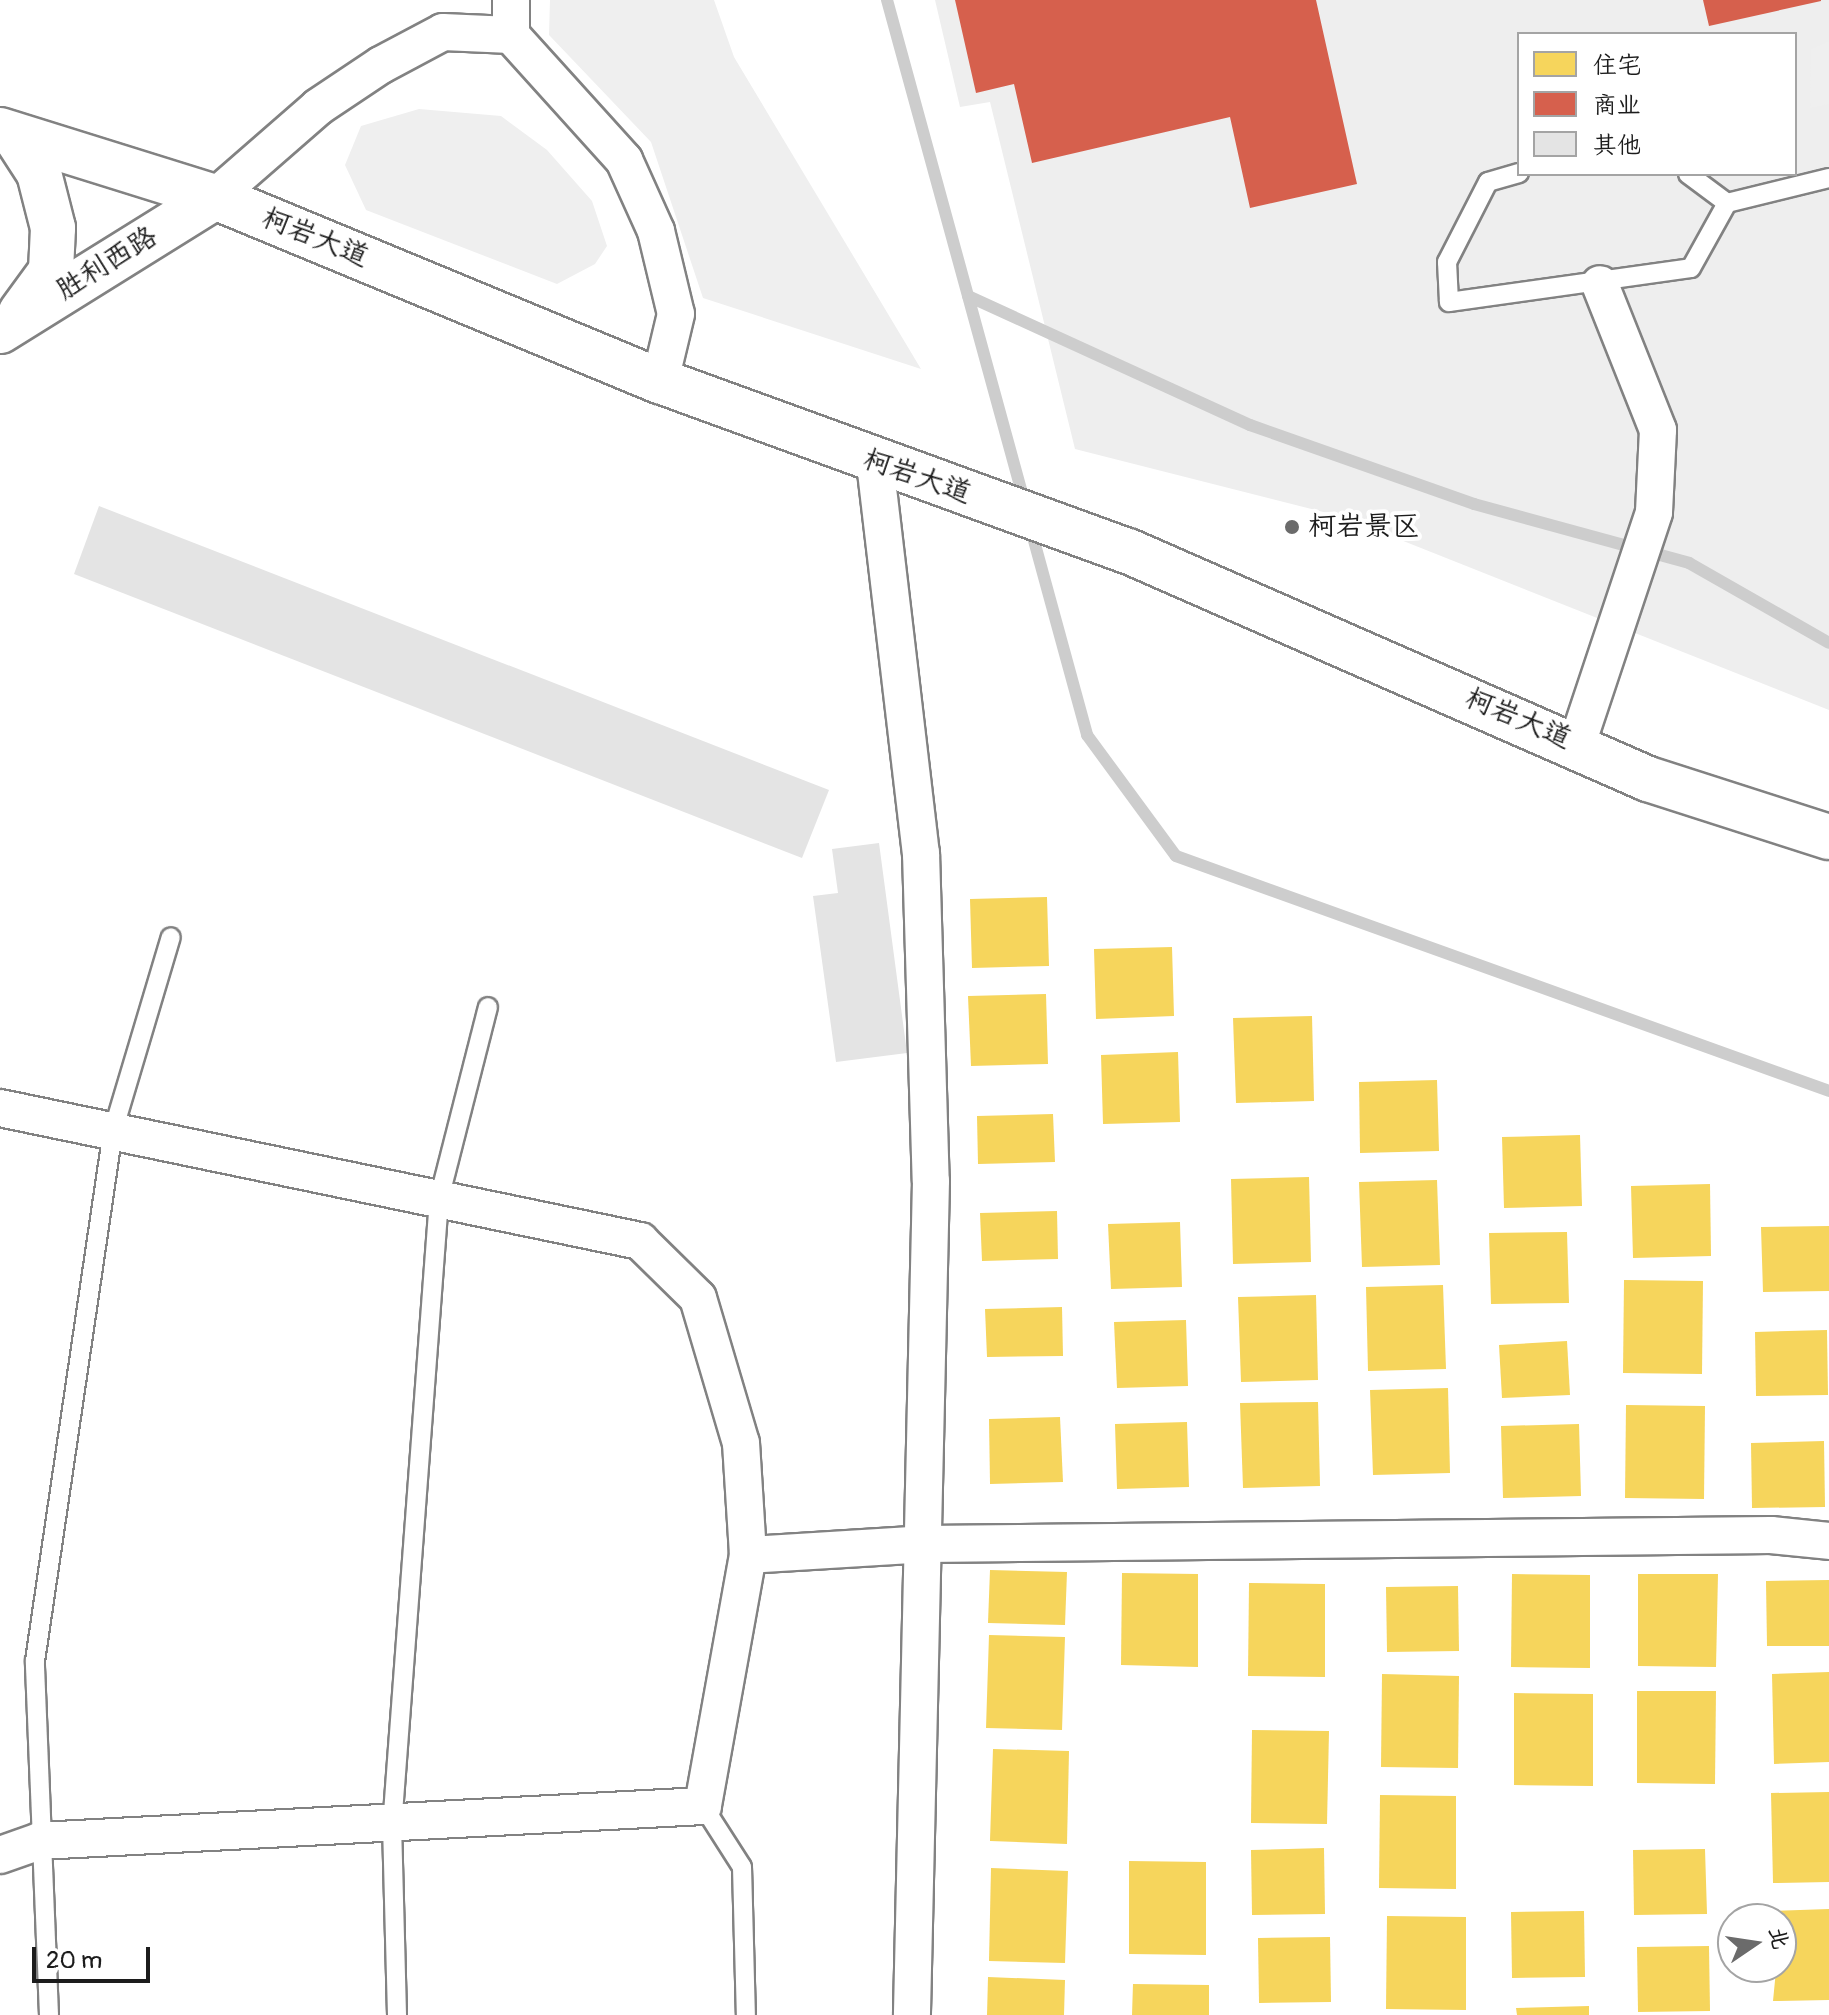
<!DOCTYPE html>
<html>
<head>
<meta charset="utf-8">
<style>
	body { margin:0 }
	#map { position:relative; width:1829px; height:2015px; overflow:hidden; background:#fff; font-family:Pangolin,"LXGW WenKai TC",sans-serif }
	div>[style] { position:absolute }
	.built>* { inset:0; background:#eee }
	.green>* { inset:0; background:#efefef }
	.homes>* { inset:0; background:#f6d55c }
	.shops>* { inset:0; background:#d6604d }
	.stream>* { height:12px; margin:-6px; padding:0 6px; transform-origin:6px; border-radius:6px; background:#cdcdcd }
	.building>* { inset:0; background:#e4e4e4 }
	.roads { filter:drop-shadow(2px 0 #828282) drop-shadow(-2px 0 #828282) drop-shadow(0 2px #828282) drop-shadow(0 -2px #828282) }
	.service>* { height:18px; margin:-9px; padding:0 9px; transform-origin:9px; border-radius:9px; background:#fff }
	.minor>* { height:36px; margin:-18px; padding:0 18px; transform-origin:18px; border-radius:18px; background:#fff }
	.tertiary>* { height:44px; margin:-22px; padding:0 22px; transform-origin:22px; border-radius:22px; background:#fff }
	.dots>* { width:22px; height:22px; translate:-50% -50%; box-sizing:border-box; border:4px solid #fff; border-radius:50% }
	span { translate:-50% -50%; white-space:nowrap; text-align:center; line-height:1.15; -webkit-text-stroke:8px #fff; paint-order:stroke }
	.street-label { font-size:28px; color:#1c1c1c }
	.poi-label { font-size:28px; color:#1c1c1c }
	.left { translate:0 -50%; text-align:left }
	.legend { position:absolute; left:1517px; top:32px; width:280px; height:144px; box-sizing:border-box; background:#fff; border:2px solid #a4a4a4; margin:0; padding:10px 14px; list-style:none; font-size:24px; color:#1c1c1c }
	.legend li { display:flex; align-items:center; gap:16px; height:40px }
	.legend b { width:40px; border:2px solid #a4a4a4 }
	.north { position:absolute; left:1717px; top:1903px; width:80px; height:80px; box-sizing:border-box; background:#fff; border:2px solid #a4a4a4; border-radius:50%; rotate:77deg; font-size:22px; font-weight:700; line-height:32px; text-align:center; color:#1c1c1c }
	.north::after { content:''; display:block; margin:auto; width:28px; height:36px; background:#6b6b6b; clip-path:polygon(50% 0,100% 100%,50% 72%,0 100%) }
	.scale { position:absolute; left:32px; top:1947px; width:118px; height:36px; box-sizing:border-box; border:4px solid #1c1c1c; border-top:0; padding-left:10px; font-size:24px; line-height:28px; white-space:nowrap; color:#1c1c1c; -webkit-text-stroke:6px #fff; paint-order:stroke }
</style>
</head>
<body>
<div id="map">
	<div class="built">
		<div style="clip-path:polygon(evenodd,935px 0,1829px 0,1829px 710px,1343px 517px,1075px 449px,990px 102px,960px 107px,935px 0,1519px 34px,1795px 34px,1795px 174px,1519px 174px,1519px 34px)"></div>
	</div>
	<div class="green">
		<div style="clip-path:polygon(550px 0,714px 0,734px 57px,921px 369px,703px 298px,651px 142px,549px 35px)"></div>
		<div style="clip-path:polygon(1829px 41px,1829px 104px,1810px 108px,1811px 49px)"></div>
		<div style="clip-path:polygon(419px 109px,501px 116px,547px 150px,592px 201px,607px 246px,595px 264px,557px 284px,366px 210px,345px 165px,361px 126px)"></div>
	</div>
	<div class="homes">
		<div style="clip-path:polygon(1047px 897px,1049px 966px,972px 968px,970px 899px)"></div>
		<div style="clip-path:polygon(1172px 947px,1174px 1016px,1096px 1019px,1094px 949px)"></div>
		<div style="clip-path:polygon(1046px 994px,1048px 1064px,971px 1066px,968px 996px)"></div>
		<div style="clip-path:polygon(1312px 1016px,1314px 1101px,1236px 1103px,1233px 1018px)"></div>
		<div style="clip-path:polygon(1178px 1052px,1180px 1122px,1103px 1124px,1101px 1055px)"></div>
		<div style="clip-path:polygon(1437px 1080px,1439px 1151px,1360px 1153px,1359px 1082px)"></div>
		<div style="clip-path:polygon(1053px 1114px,1055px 1162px,978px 1164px,977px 1116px)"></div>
		<div style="clip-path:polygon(1580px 1135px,1582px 1206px,1504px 1208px,1502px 1137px)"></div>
		<div style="clip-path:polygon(1309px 1177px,1311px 1262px,1233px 1264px,1231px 1179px)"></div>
		<div style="clip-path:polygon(1437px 1180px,1440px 1265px,1362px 1267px,1359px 1182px)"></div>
		<div style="clip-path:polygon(1710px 1184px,1711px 1256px,1633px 1258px,1631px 1186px)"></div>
		<div style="clip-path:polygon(1057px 1211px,1058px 1259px,982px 1261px,980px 1213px)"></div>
		<div style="clip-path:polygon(1180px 1222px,1182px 1287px,1111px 1289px,1108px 1224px)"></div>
		<div style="clip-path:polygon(1829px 1226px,1829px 1291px,1763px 1292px,1761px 1227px)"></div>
		<div style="clip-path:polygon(1567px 1232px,1569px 1303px,1491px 1304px,1489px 1233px)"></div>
		<div style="clip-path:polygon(1624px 1280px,1703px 1281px,1702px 1374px,1623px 1373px)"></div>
		<div style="clip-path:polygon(1443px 1285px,1446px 1369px,1368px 1371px,1366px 1287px)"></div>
		<div style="clip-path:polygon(1316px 1295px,1318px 1380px,1241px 1382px,1238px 1297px)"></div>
		<div style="clip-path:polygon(1062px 1307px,1063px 1356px,987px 1357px,985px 1309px)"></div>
		<div style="clip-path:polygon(1186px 1320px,1188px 1386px,1117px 1388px,1114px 1322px)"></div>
		<div style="clip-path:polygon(1827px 1330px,1828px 1395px,1756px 1396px,1755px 1332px)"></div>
		<div style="clip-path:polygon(1567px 1341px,1570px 1395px,1502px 1398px,1499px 1345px)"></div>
		<div style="clip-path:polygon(1448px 1388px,1450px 1473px,1373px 1475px,1370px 1390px)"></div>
		<div style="clip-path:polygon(1318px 1402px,1320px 1486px,1243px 1488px,1240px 1403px)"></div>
		<div style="clip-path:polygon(1626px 1405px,1705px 1406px,1704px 1499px,1625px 1498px)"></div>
		<div style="clip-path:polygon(1060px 1417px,1063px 1482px,990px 1484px,989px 1419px)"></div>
		<div style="clip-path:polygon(1187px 1422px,1189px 1487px,1117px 1489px,1115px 1424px)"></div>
		<div style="clip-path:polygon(1579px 1424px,1581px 1496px,1503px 1498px,1501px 1426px)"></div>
		<div style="clip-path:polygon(1824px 1441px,1825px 1507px,1752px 1508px,1751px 1443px)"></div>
		<div style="clip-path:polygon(990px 1570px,1067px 1572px,1065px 1625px,988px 1623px)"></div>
		<div style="clip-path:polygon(1122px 1573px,1198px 1574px,1198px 1667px,1121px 1665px)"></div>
		<div style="clip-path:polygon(1512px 1574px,1590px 1575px,1590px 1668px,1511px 1667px)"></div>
		<div style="clip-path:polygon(1638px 1574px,1718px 1574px,1716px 1667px,1638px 1666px)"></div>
		<div style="clip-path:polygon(1829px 1580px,1829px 1646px,1767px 1646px,1766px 1581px)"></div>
		<div style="clip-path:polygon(1249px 1583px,1325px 1584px,1325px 1677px,1248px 1676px)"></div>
		<div style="clip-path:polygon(1458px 1586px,1459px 1651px,1387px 1652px,1386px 1587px)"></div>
		<div style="clip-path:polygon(989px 1635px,1065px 1637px,1062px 1730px,986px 1728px)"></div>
		<div style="clip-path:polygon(1829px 1672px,1829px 1762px,1774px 1764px,1772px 1674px)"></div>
		<div style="clip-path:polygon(1382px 1674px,1459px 1676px,1458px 1768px,1381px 1767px)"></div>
		<div style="clip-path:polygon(1637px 1691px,1716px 1691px,1715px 1784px,1637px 1783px)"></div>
		<div style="clip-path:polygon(1514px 1693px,1593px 1694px,1593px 1786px,1514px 1785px)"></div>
		<div style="clip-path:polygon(1252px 1730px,1329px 1731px,1327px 1824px,1251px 1823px)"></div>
		<div style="clip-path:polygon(993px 1749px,1069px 1751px,1067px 1844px,990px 1841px)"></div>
		<div style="clip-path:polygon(1829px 1792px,1829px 1882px,1773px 1883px,1771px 1793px)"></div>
		<div style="clip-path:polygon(1380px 1795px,1456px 1796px,1456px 1889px,1379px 1888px)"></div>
		<div style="clip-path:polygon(1324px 1848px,1325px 1914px,1252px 1915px,1251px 1850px)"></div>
		<div style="clip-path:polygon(1705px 1849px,1707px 1914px,1634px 1915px,1633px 1850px)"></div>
		<div style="clip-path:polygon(1129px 1861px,1206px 1862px,1206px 1955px,1129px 1954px)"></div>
		<div style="clip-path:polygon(991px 1868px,1068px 1871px,1065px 1963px,989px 1961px)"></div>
		<div style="clip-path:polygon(1829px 1909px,1829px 2000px,1773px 2001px,1781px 1919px,1772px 1919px,1771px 1911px)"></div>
		<div style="clip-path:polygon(1584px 1911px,1585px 1977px,1512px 1978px,1511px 1912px)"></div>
		<div style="clip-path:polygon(1387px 1916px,1466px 1917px,1466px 2010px,1386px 2009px)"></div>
		<div style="clip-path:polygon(1330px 1937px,1331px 2002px,1259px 2003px,1258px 1938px)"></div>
		<div style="clip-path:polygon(1709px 1946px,1710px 2011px,1638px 2012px,1637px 1947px)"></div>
		<div style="clip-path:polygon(988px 1977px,1065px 1980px,1064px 2015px,987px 2015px)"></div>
		<div style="clip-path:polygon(1133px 1984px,1209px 1985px,1209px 2015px,1132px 2015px)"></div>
		<div style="clip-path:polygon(1589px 2006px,1589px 2015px,1517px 2015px,1516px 2008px)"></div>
	</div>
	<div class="shops">
		<div style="clip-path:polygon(955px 0,1316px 0,1357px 184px,1250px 208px,1230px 117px,1032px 163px,1014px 84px,976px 93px)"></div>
		<div style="clip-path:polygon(1703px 0,1821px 0,1821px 1px,1709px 26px)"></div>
	</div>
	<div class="stream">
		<div style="left:887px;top:0;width:523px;rotate:74.69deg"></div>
		<div style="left:968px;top:296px;width:310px;rotate:24.6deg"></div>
		<div style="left:1250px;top:425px;width:238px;rotate:19.4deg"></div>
		<div style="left:1474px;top:504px;width:223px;rotate:15.3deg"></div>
		<div style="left:1689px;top:563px;width:161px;rotate:29.7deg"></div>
		<div style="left:1030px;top:526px;width:217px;rotate:74.7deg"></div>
		<div style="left:1087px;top:735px;width:150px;rotate:53.7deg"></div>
		<div style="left:1176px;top:856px;width:694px;rotate:19.79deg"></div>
	</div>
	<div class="building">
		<div style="clip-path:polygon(99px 506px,829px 790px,802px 858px,74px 574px)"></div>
		<div style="clip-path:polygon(879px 843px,907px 1053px,836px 1062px,813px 896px,838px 893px,832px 849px)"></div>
	</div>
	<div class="roads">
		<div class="service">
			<div style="left:1519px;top:173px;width:32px;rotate:164deg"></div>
			<div style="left:1488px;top:182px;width:90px;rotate:117.1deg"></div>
			<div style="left:1447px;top:262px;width:40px;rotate:87.1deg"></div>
			<div style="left:1449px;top:302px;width:244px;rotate:-8deg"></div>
			<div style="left:1691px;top:268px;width:74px;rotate:-61deg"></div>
			<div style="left:1727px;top:203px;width:105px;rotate:-13.8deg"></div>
			<div style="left:1688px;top:174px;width:49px;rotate:36.6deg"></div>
			<div style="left:703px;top:1806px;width:72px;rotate:57.4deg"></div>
			<div style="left:742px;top:1867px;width:148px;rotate:88.5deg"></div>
			<div style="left:49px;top:2015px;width:354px;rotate:-92.3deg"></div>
			<div style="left:35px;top:1661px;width:536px;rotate:-81.63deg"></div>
			<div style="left:113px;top:1131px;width:202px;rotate:-73.4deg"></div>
			<div style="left:397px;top:2015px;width:188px;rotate:-91.5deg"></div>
			<div style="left:392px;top:1827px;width:630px;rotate:-85.72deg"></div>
			<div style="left:439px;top:1199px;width:198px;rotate:-75.7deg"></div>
		</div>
		<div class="minor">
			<div style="left:511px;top:0;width:35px;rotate:90deg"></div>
			<div style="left:511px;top:35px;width:169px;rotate:47.9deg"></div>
			<div style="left:624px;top:160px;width:78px;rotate:65.7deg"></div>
			<div style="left:656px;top:231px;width:85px;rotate:76.5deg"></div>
			<div style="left:676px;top:314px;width:69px;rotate:103.4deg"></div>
			<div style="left:215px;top:197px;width:137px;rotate:-41.1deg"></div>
			<div style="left:318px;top:107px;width:76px;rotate:-33.7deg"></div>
			<div style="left:381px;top:65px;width:70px;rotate:-28deg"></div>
			<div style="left:443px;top:32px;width:68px;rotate:2.5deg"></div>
			<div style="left:875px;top:463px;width:393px;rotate:83.3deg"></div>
			<div style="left:921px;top:853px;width:328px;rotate:88.3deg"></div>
			<div style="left:931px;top:1181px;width:834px;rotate:91.31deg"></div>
			<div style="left:1577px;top:744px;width:244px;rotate:-71.6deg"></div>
			<div style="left:1654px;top:512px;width:82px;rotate:-87.2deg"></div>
			<div style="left:1658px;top:430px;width:157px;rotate:-111.7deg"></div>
			<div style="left:0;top:1108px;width:654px;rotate:11.74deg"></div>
			<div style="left:640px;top:1241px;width:81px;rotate:44.5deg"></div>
			<div style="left:698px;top:1298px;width:151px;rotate:73.5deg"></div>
			<div style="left:741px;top:1443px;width:112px;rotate:86.4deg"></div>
			<div style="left:748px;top:1555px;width:255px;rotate:100.2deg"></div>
			<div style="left:703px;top:1806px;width:664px;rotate:176.98deg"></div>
			<div style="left:40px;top:1841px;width:42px;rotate:160.7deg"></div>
			<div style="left:748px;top:1555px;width:178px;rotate:-3.5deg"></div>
			<div style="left:926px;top:1544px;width:845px;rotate:-0.61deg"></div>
			<div style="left:1771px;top:1535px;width:58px;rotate:5.9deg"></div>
		</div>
		<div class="tertiary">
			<div style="left:0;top:130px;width:225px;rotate:17.3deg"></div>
			<div style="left:215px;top:197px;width:482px;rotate:22.5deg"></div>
			<div style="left:660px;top:381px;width:498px;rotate:20deg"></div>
			<div style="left:1128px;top:551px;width:568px;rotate:23.68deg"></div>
			<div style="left:1648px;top:779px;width:190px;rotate:17.8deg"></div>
			<div style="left:15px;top:136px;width:44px;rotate:57deg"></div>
			<div style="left:39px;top:173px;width:57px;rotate:75.7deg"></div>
			<div style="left:53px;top:228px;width:43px;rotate:92.7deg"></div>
			<div style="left:51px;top:271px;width:51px;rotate:126.2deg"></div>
			<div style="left:0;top:331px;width:253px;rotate:-31.9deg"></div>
		</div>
	</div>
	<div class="dots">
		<div style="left:1292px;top:527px;background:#6b6b6b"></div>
	</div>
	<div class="street-label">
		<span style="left:315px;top:238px;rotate:22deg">柯岩大道</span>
		<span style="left:107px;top:264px;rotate:-32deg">胜利西路</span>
		<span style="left:917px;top:477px;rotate:19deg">柯岩大道</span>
		<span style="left:1518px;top:719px;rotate:23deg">柯岩大道</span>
	</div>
	<div class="poi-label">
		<span class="left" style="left:1308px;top:527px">柯岩景区</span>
	</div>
	<ul class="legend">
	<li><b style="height:22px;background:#f6d55c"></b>住宅</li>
	<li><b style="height:22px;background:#d6604d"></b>商业</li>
	<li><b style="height:22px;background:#e4e4e4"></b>其他</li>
	</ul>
	<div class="north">北</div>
	<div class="scale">20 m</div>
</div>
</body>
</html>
